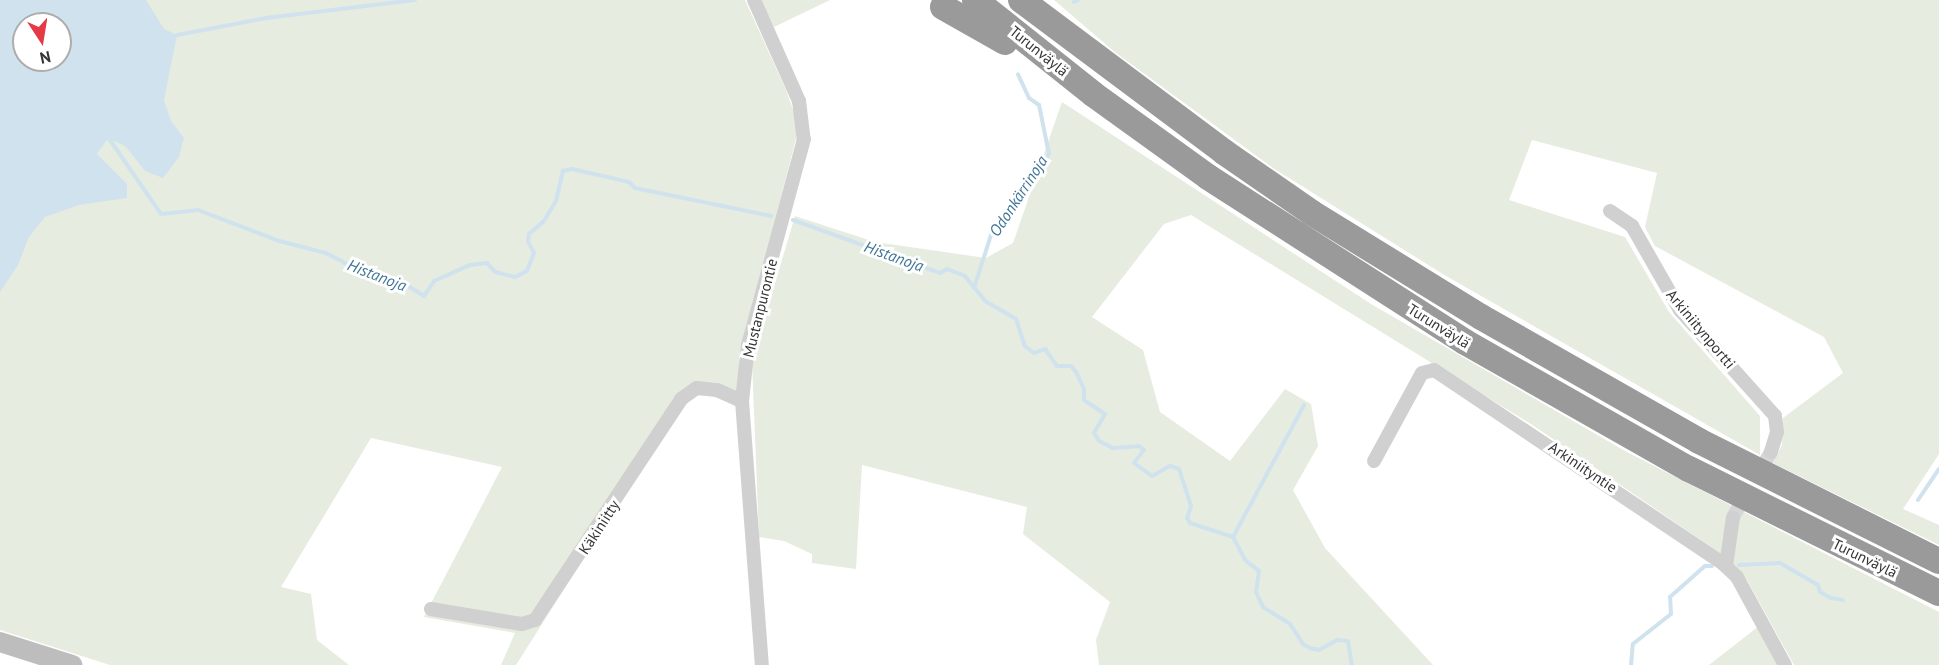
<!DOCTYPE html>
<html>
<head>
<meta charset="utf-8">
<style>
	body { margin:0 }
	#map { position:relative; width:1939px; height:665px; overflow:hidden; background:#fff; font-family:"PT Sans",sans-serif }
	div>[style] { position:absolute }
	.green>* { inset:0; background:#e6ecdf }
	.water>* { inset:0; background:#cfe2ee }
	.stream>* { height:4px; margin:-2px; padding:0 2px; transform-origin:2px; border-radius:2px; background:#cfe2ee }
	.street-tunnel>* { height:14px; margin-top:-7px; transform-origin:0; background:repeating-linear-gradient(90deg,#d6d6d6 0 14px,transparent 0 21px) }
	.street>* { height:14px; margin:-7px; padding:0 7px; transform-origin:7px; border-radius:7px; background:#d0d0d0 }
	.secondary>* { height:20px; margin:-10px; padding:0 10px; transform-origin:10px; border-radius:10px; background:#bdbdbd }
	.highway>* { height:26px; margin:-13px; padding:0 13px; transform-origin:13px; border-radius:13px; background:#9a9a9a }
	span { translate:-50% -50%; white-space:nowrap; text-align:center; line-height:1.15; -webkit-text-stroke:6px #fff; paint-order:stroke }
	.street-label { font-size:15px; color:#333 }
	.water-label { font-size:16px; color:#3f7597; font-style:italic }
	.north { position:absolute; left:12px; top:12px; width:60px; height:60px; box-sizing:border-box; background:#fff; border:2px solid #adadad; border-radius:50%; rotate:168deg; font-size:16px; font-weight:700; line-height:24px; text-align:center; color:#333 }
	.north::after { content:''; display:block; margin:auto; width:21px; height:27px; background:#e63946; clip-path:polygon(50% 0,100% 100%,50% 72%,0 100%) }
</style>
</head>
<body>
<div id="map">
	<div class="green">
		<div style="clip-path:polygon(118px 0,745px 0,786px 90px,796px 118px,797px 135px,739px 357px,738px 404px,713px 394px,699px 393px,682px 404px,516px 665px,501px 665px,515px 633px,424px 617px,502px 467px,371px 438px,281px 587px,311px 594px,317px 640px,349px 665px,110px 665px,0 630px,0 234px,97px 154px,108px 137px)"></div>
		<div style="clip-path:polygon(760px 0,830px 0,774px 27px)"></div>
		<div style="clip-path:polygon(1054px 0,1939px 0,1939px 454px,1903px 509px,1939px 525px,1939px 545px,1773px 463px,1782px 445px,1783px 418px,1843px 373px,1824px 337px,1655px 246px,1645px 227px,1657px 173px,1532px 140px,1509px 200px,1625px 237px,1669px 312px,1760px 416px,1760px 455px,1446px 276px,1273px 168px,1116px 53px)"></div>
		<div style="clip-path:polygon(1062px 102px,1371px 304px,1625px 451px,1939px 612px,1939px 665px,1794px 665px,1747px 580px,1723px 555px,1534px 426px,1191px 215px,1164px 224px,1092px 317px,1143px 350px,1160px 412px,1230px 461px,1285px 389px,1311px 404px,1318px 446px,1293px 490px,1325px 548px,1433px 665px,1099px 665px,1096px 640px,1110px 602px,1023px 534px,1027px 507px,862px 465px,856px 569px,812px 563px,812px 554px,784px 541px,759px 537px,752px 361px,795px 216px,875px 242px,986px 258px,1013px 243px)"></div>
		<div style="clip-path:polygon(1759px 626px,1782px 665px,1709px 665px)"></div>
	</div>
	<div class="water">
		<div style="clip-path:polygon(evenodd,0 0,146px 0,164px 29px,177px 35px,164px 100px,171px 121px,184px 138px,179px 157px,163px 178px,145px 171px,125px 146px,108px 138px,97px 154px,127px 184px,127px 198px,79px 205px,45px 217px,29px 237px,18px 265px,0 292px,0 0,24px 24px,60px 24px,60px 60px,24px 60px,24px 24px)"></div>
	</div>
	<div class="stream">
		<div style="left:1074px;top:2px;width:4px;rotate:-27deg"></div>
		<div style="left:177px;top:35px;width:91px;rotate:-10.8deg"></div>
		<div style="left:266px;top:18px;width:150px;rotate:-6.9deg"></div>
		<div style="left:108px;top:137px;width:93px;rotate:55.5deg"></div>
		<div style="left:161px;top:214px;width:37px;rotate:-6deg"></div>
		<div style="left:198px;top:210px;width:87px;rotate:20.9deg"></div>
		<div style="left:279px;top:241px;width:49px;rotate:14.3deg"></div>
		<div style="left:326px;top:253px;width:43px;rotate:27.8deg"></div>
		<div style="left:364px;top:273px;width:46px;rotate:16.5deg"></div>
		<div style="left:408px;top:286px;width:19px;rotate:32deg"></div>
		<div style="left:424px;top:296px;width:18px;rotate:-56deg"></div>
		<div style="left:434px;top:281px;width:39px;rotate:-24deg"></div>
		<div style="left:470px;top:265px;width:17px;rotate:-7deg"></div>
		<div style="left:487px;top:263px;width:12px;rotate:48deg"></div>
		<div style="left:495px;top:272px;width:21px;rotate:14deg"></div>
		<div style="left:515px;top:277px;width:13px;rotate:-27deg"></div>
		<div style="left:527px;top:271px;width:19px;rotate:-69deg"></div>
		<div style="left:534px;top:253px;width:13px;rotate:-117deg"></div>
		<div style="left:528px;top:241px;width:7px;rotate:-82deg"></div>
		<div style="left:529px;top:234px;width:20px;rotate:-41deg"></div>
		<div style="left:544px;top:221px;width:23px;rotate:-59deg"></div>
		<div style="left:556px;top:201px;width:31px;rotate:-77deg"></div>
		<div style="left:563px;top:171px;width:9px;rotate:-13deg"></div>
		<div style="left:572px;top:169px;width:58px;rotate:12.8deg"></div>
		<div style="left:629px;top:182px;width:8px;rotate:45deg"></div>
		<div style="left:635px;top:188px;width:139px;rotate:11.6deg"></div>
		<div style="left:793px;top:220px;width:156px;rotate:19.8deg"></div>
		<div style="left:940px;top:273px;width:8px;rotate:-30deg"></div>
		<div style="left:947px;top:269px;width:19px;rotate:21deg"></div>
		<div style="left:965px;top:276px;width:32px;rotate:51deg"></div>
		<div style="left:985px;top:301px;width:36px;rotate:30deg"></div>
		<div style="left:1016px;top:319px;width:28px;rotate:72deg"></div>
		<div style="left:1025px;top:346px;width:11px;rotate:38deg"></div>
		<div style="left:1034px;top:353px;width:12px;rotate:-20deg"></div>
		<div style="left:1045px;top:349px;width:21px;rotate:55deg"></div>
		<div style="left:1057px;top:366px;width:14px"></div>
		<div style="left:1071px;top:366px;width:8px;rotate:50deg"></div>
		<div style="left:1076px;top:372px;width:19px;rotate:65deg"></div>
		<div style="left:1084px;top:389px;width:11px;rotate:90deg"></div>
		<div style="left:1084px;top:400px;width:25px;rotate:34deg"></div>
		<div style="left:1105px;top:414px;width:22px;rotate:120deg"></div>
		<div style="left:1094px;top:433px;width:9px;rotate:58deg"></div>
		<div style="left:1099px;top:441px;width:16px;rotate:27deg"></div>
		<div style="left:1113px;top:448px;width:26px;rotate:-4deg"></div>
		<div style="left:1139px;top:446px;width:6px;rotate:39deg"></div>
		<div style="left:1144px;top:450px;width:16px;rotate:128deg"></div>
		<div style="left:1134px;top:463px;width:22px;rotate:36deg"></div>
		<div style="left:1152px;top:476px;width:21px;rotate:-29deg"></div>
		<div style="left:1170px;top:466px;width:9px;rotate:18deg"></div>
		<div style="left:1179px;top:469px;width:39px;rotate:72deg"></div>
		<div style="left:1191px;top:506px;width:13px;rotate:108deg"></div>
		<div style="left:1187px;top:518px;width:6px;rotate:59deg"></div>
		<div style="left:1190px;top:523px;width:45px;rotate:18deg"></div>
		<div style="left:1233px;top:537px;width:26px;rotate:62deg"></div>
		<div style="left:1245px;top:560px;width:18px;rotate:38deg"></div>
		<div style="left:1259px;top:571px;width:21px;rotate:98deg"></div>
		<div style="left:1256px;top:592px;width:17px;rotate:65deg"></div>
		<div style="left:1263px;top:607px;width:32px;rotate:32deg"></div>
		<div style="left:1290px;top:624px;width:24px;rotate:57deg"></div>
		<div style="left:1303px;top:644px;width:8px;rotate:30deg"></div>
		<div style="left:1310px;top:648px;width:9px;rotate:13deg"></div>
		<div style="left:1319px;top:650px;width:21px;rotate:-29deg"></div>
		<div style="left:1337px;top:640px;width:11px;rotate:5deg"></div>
		<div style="left:1348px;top:641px;width:24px;rotate:81deg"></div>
		<div style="left:974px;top:288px;width:56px;rotate:-72.2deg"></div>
		<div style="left:991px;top:235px;width:100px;rotate:-54.4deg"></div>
		<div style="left:1049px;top:154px;width:50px;rotate:-101.5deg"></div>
		<div style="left:1039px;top:105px;width:12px;rotate:-145deg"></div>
		<div style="left:1029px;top:98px;width:26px;rotate:-115deg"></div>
		<div style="left:1918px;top:500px;width:37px;rotate:-56deg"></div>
		<div style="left:1233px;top:537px;width:150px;rotate:-61.7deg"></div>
		<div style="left:1739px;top:565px;width:41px;rotate:-2.8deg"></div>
		<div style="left:1780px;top:563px;width:44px;rotate:30.1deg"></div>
		<div style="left:1818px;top:585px;width:7px;rotate:74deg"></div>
		<div style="left:1820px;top:592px;width:13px;rotate:29deg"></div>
		<div style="left:1831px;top:598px;width:12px;rotate:9deg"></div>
		<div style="left:1631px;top:665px;width:21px;rotate:-85deg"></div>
		<div style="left:1633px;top:644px;width:48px;rotate:-38.3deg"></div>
		<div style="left:1671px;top:614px;width:17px;rotate:-93deg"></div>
		<div style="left:1670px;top:597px;width:47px;rotate:-41.5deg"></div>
		<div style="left:1705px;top:566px;width:7px"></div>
	</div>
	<div class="street-tunnel">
		<div style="left:1733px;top:517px;width:75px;rotate:-59.7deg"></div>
	</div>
	<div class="street">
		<div style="left:754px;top:0;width:111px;rotate:66deg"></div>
		<div style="left:799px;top:101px;width:38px;rotate:83deg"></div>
		<div style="left:804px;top:139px;width:213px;rotate:105.2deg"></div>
		<div style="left:748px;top:345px;width:56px;rotate:96.1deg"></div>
		<div style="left:742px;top:401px;width:265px;rotate:85.7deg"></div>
		<div style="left:1610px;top:211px;width:27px;rotate:34deg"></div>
		<div style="left:1632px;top:226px;width:97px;rotate:60.3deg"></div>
		<div style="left:1680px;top:310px;width:142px;rotate:48.1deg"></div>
		<div style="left:1775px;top:416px;width:16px;rotate:83deg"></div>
		<div style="left:1777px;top:432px;width:21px;rotate:107deg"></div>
		<div style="left:1374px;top:461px;width:100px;rotate:-61.4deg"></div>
		<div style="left:1422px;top:373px;width:12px;rotate:-14deg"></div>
		<div style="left:1434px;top:370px;width:345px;rotate:33.8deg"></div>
		<div style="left:1721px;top:562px;width:22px;rotate:43deg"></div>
		<div style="left:1737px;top:577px;width:100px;rotate:61.4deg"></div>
		<div style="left:1726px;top:566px;width:49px;rotate:-81.9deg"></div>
		<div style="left:431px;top:609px;width:92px;rotate:9.4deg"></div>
		<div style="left:522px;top:624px;width:14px;rotate:-17deg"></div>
		<div style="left:535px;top:620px;width:265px;rotate:-56.5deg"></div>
		<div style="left:681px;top:399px;width:19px;rotate:-35deg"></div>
		<div style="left:697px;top:388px;width:20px;rotate:6deg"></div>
		<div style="left:717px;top:390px;width:27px;rotate:24deg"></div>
	</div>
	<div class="secondary">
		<div style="left:0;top:642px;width:76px;rotate:17.7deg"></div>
	</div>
	<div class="highway">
		<div style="left:975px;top:0;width:151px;rotate:38.5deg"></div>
		<div style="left:1093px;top:94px;width:142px;rotate:35.8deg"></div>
		<div style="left:1208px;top:177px;width:305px;rotate:32.7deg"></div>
		<div style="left:1465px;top:342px;width:257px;rotate:29.6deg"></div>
		<div style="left:1689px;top:469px;width:279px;rotate:26.4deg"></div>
		<div style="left:1021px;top:0;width:254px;rotate:36.8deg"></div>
		<div style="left:1224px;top:152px;width:107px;rotate:34.7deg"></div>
		<div style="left:1312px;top:213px;width:198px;rotate:31.6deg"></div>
		<div style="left:1481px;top:317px;width:251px;rotate:29.6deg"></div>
		<div style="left:1699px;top:441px;width:268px;rotate:26.6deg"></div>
		<div style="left:943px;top:7px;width:71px;rotate:29.4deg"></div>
	</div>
	<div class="street-label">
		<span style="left:1039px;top:51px;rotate:39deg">Turunväylä</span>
		<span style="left:760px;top:308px;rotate:-76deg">Mustanpurontie</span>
		<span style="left:1439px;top:326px;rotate:32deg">Turunväylä</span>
		<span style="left:1701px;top:329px;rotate:50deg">Arkiniitynportti</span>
		<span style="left:1583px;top:467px;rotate:34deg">Arkiniityntie</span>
		<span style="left:599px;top:527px;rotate:-57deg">Käkiniitty</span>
		<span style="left:1865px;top:558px;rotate:26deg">Turunväylä</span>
	</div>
	<div class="water-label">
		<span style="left:1018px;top:196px;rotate:-57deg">Odonkärrinoja</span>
		<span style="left:894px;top:256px;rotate:20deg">Histanoja</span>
		<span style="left:377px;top:275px;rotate:21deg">Histanoja</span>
	</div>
	<div class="north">N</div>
</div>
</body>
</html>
